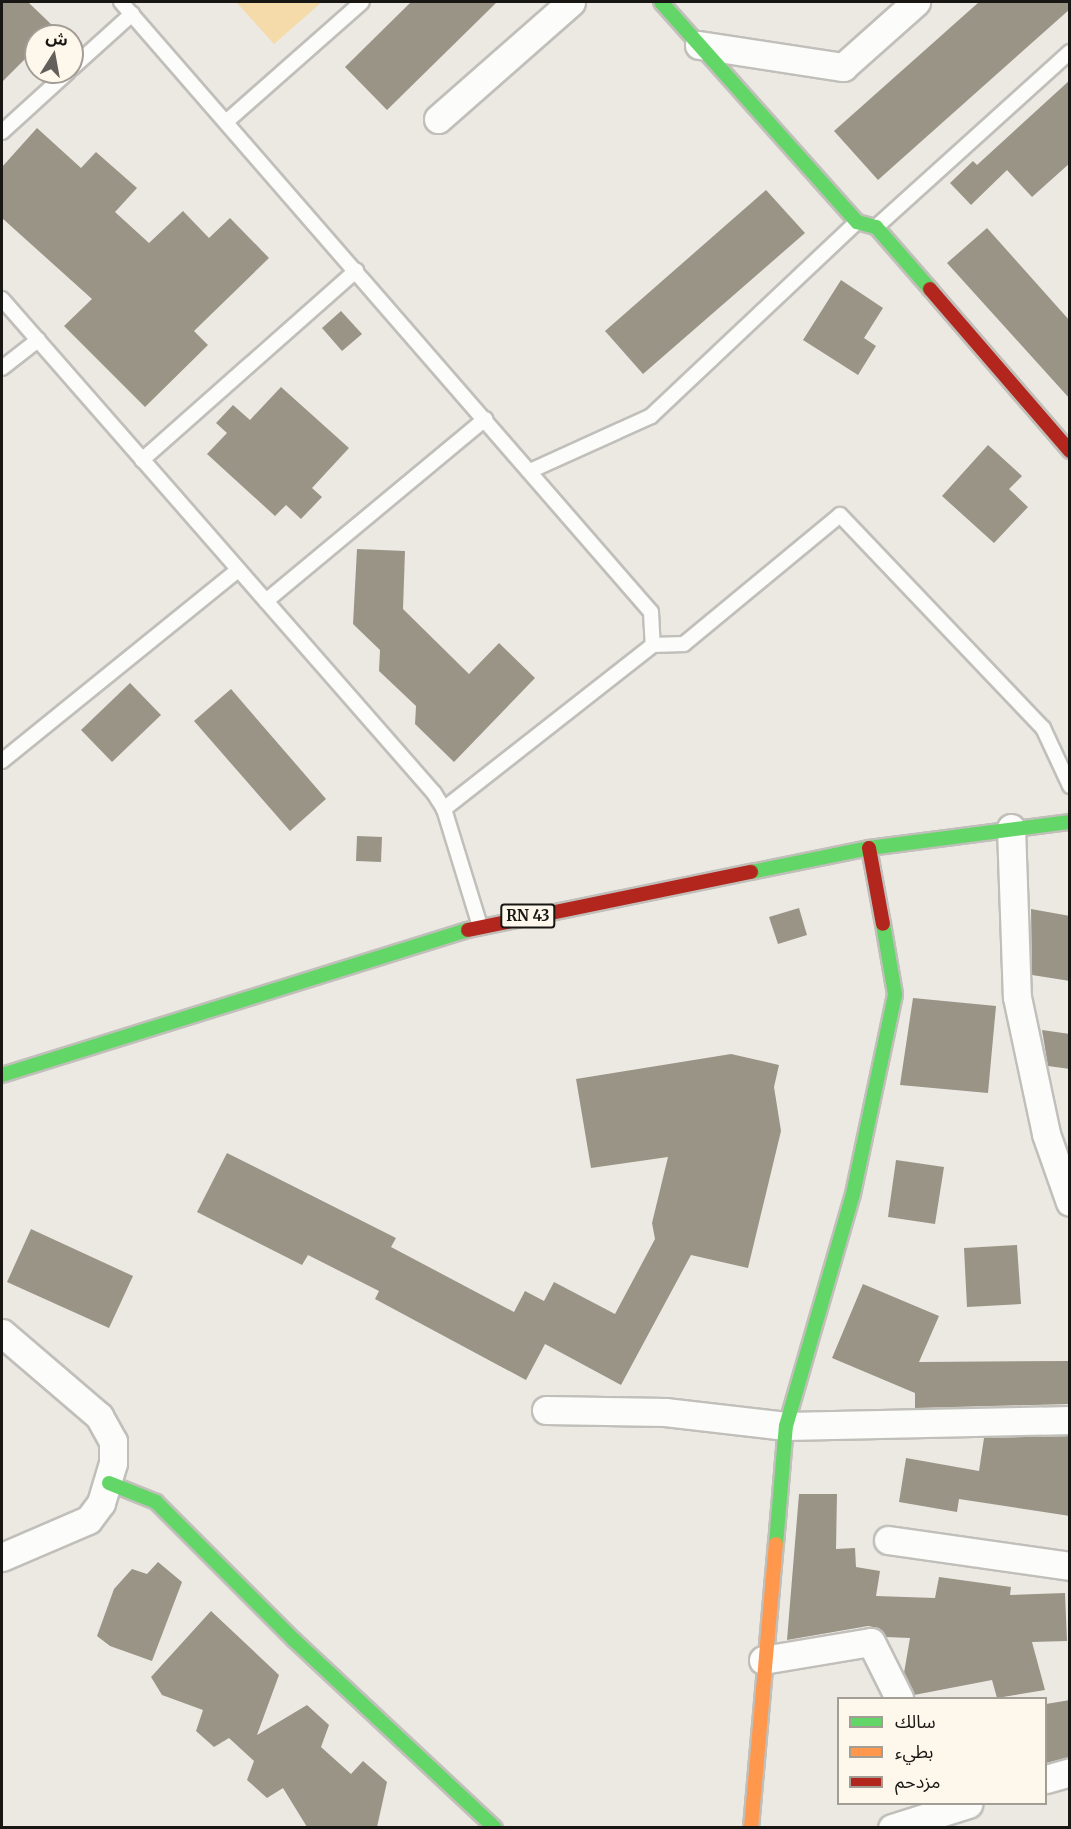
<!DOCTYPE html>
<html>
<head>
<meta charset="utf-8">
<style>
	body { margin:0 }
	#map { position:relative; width:1071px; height:1829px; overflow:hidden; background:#ece9e3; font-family:Merriweather,"Noto Sans Arabic",serif }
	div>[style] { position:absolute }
	.green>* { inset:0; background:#f4dba9 }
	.building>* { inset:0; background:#9a9487 }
	.roads { filter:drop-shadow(2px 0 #c1bfba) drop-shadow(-2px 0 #c1bfba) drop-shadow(0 2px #c1bfba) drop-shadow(0 -2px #c1bfba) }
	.lane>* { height:14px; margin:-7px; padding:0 7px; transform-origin:7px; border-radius:7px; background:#fcfcfb }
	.street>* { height:27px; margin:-13.5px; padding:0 13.5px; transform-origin:13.5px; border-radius:13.5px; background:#fcfcfb }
	.fast>* { height:14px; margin:-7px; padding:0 7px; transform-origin:7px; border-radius:7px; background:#63d668 }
	.slow>* { height:14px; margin:-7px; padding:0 7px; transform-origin:7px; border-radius:7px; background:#ff974d }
	.jam>* { height:14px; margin:-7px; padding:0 7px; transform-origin:7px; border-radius:7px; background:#b3261e }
	span { translate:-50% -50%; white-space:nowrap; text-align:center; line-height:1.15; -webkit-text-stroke:6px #fdf7ec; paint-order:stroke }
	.shield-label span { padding:2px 4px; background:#fdf7ec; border:2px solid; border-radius:4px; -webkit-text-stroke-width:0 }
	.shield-label { font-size:15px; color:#191713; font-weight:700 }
	.frame { position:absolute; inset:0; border:3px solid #191713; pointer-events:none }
	.legend { position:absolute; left:837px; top:1697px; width:210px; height:108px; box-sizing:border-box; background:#fdf7ec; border:2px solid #a29d95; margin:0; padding:8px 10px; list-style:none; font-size:18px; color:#191713 }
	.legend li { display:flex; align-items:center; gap:12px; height:30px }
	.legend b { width:30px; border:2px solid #a29d95 }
	.north { position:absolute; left:24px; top:24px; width:60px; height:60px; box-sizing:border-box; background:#fdf7ec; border:2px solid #a29d95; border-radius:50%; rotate:11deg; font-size:16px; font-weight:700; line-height:24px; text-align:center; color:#191713 }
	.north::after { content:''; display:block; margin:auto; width:21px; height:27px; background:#63605c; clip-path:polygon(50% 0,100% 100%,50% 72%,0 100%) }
</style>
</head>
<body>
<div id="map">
	<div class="green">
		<div style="clip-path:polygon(236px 2px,322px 2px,274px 44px)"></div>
	</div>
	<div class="building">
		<div style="clip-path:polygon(2px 2px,28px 2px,55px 28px,48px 36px,36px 36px,36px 48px,2px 82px)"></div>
		<div style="clip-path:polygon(411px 2px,497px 2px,387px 110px,345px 67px)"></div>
		<div style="clip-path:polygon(979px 2px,1070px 2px,1070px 9px,878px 180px,834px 131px)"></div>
		<div style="clip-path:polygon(1070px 80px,1070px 163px,1032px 197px,1007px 170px,971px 205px,950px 183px,973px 161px,977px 165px)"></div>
		<div style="clip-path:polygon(37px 128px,81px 168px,96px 152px,137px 188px,115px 212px,149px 243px,183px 211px,209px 238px,230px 218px,269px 258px,194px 331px,208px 345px,145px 407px,64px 326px,92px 299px,2px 218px,2px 167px)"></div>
		<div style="clip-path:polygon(766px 190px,805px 233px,643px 374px,605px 331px)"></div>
		<div style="clip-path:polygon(987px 228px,1070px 321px,1070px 399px,947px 263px)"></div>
		<div style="clip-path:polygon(841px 280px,883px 308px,864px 338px,876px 346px,858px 375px,803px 340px)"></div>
		<div style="clip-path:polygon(341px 311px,362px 334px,342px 351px,322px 328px)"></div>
		<div style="clip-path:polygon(281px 387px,349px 448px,312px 488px,322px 497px,301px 519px,286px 505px,275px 516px,207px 454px,227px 433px,216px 423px,233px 405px,250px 420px)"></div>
		<div style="clip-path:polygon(988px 445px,1022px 476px,1009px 489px,1028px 507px,994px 543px,942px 496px)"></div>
		<div style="clip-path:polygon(357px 549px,405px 551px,403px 609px,469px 674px,499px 643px,535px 678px,454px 762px,415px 724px,416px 706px,379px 671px,380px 650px,353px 624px)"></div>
		<div style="clip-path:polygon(130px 683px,161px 715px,112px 762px,81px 730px)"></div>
		<div style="clip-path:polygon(231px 689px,326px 799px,290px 831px,194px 721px)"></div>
		<div style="clip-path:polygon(357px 836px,382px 837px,381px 862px,356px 861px)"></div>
		<div style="clip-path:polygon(799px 908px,807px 935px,778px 944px,769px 917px)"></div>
		<div style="clip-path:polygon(1031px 909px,1070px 916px,1070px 981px,1032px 975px)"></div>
		<div style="clip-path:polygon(913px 998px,996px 1006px,988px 1093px,900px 1085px)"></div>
		<div style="clip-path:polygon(1042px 1030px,1070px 1034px,1070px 1069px,1048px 1066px)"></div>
		<div style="clip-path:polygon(731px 1054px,779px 1065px,774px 1087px,781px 1131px,748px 1268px,691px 1255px,621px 1385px,545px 1344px,526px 1380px,375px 1299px,379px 1291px,308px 1255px,302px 1265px,197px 1212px,227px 1153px,396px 1238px,391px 1247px,514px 1312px,525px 1291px,544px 1301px,554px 1282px,615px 1314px,655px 1239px,652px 1223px,668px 1157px,591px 1168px,576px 1079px)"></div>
		<div style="clip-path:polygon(896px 1160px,944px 1167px,935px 1224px,888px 1217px)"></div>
		<div style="clip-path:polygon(31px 1229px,133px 1276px,109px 1328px,7px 1282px)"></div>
		<div style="clip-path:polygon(1017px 1245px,1021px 1304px,967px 1307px,964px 1248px)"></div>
		<div style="clip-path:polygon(863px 1284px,939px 1316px,919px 1362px,1070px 1361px,1070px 1404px,915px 1408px,915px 1393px,832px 1358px)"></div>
		<div style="clip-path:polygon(1070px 1436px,1070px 1516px,959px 1499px,957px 1512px,899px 1502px,906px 1458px,979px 1471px,984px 1438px)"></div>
		<div style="clip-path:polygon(799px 1494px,837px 1494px,836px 1549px,855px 1548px,856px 1567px,880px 1571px,876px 1596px,935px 1598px,939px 1577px,1011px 1587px,1010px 1595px,1065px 1593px,1067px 1641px,1032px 1642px,1045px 1690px,997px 1698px,992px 1680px,914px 1695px,904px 1673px,910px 1638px,886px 1637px,879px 1628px,868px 1626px,787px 1640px)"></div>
		<div style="clip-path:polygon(158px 1562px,182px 1582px,152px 1661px,110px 1646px,97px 1636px,114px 1589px,132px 1569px,147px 1574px)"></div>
		<div style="clip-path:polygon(211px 1611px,279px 1675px,257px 1735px,307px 1705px,329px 1725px,321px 1747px,351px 1774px,363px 1761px,387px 1782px,377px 1827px,307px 1827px,283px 1788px,267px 1798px,247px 1780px,254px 1761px,229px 1738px,214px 1747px,196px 1731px,203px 1710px,162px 1695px,151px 1677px)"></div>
		<div style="clip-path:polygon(1070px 1700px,1070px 1757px,1046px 1763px,1046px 1704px)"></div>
	</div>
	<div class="roads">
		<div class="lane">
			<div style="left:121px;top:2px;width:808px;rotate:49.01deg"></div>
			<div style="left:651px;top:612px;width:33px;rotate:87deg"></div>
			<div style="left:653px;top:645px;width:266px;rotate:141.9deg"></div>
			<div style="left:72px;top:68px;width:81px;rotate:-42deg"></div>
			<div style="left:226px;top:122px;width:181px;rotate:-41.4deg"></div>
			<div style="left:2px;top:132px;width:89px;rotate:-42.3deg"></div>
			<div style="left:876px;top:227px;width:261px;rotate:-42.1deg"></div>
			<div style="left:2px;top:299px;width:656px;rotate:48.83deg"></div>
			<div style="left:434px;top:793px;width:19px;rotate:58deg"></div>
			<div style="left:444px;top:809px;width:122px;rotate:72.9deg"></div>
			<div style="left:2px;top:368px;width:46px;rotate:-37.9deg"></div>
			<div style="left:142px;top:460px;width:286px;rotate:-41.5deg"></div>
			<div style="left:530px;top:471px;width:133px;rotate:-24.4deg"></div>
			<div style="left:651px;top:416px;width:283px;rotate:-43.3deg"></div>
			<div style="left:266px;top:601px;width:285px;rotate:-39.7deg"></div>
			<div style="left:653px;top:645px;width:31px;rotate:-2deg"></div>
			<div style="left:684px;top:644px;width:202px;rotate:-39.6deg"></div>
			<div style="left:840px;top:515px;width:294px;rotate:46.4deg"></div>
			<div style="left:1043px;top:728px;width:64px;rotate:65deg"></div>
			<div style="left:2px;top:761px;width:304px;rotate:-39deg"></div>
		</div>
		<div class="street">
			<div style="left:699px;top:45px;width:146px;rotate:8.7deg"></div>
			<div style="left:843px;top:67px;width:98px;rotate:-41.7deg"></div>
			<div style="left:438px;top:119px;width:177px;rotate:-41.3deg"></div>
			<div style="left:1011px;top:828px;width:169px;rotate:88deg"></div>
			<div style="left:1017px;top:997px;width:140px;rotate:78deg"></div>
			<div style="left:1046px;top:1134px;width:72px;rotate:70.6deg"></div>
			<div style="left:2px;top:1333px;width:128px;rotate:40.6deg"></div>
			<div style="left:99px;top:1416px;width:29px;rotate:61deg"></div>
			<div style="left:113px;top:1441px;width:22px;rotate:90deg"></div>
			<div style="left:113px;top:1463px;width:42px;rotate:106.7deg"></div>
			<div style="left:101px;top:1503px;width:21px;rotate:127deg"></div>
			<div style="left:88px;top:1520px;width:94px;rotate:156.7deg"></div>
			<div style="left:546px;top:1410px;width:119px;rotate:1deg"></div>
			<div style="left:665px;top:1412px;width:122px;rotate:6.6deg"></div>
			<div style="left:786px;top:1426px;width:284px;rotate:-1.2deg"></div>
			<div style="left:888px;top:1540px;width:184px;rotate:8.1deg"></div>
			<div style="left:763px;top:1660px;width:109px;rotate:-9.5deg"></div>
			<div style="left:871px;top:1642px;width:63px;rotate:63.4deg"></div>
			<div style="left:1046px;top:1779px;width:25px;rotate:-16deg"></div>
			<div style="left:892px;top:1828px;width:80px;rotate:-17.5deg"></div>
		</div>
		<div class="fast">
			<div style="left:661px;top:2px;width:295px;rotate:48.3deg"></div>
			<div style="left:857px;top:222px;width:20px;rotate:15deg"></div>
			<div style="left:876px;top:227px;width:82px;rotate:48.9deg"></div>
			<div style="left:751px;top:872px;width:120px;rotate:-11.5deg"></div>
			<div style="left:869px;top:848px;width:203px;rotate:-7.4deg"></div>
			<div style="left:2px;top:1075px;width:488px;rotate:-17.3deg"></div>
			<div style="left:109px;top:1483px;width:51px;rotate:22deg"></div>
			<div style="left:156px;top:1502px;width:195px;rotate:45deg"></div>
			<div style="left:294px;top:1640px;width:275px;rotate:43.1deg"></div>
			<div style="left:776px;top:1544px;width:118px;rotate:-85.2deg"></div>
			<div style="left:786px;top:1426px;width:241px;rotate:-73.9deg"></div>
			<div style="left:853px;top:1194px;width:204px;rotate:-78.1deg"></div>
			<div style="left:895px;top:994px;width:71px;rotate:-99.7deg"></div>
		</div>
		<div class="slow">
			<div style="left:751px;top:1828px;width:285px;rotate:-85deg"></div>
		</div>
		<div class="jam">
			<div style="left:930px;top:289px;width:214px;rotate:49.2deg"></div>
			<div style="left:869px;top:848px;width:77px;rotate:79.6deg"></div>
			<div style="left:468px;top:930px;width:289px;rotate:-11.6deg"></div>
		</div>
	</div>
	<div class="shield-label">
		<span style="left:528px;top:916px">RN 43</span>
	</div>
	<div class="frame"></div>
	<ul class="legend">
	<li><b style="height:8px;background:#63d668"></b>سالك</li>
	<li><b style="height:8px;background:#ff974d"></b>بطيء</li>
	<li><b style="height:8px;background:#b3261e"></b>مزدحم</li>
	</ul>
	<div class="north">ش</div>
</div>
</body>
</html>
